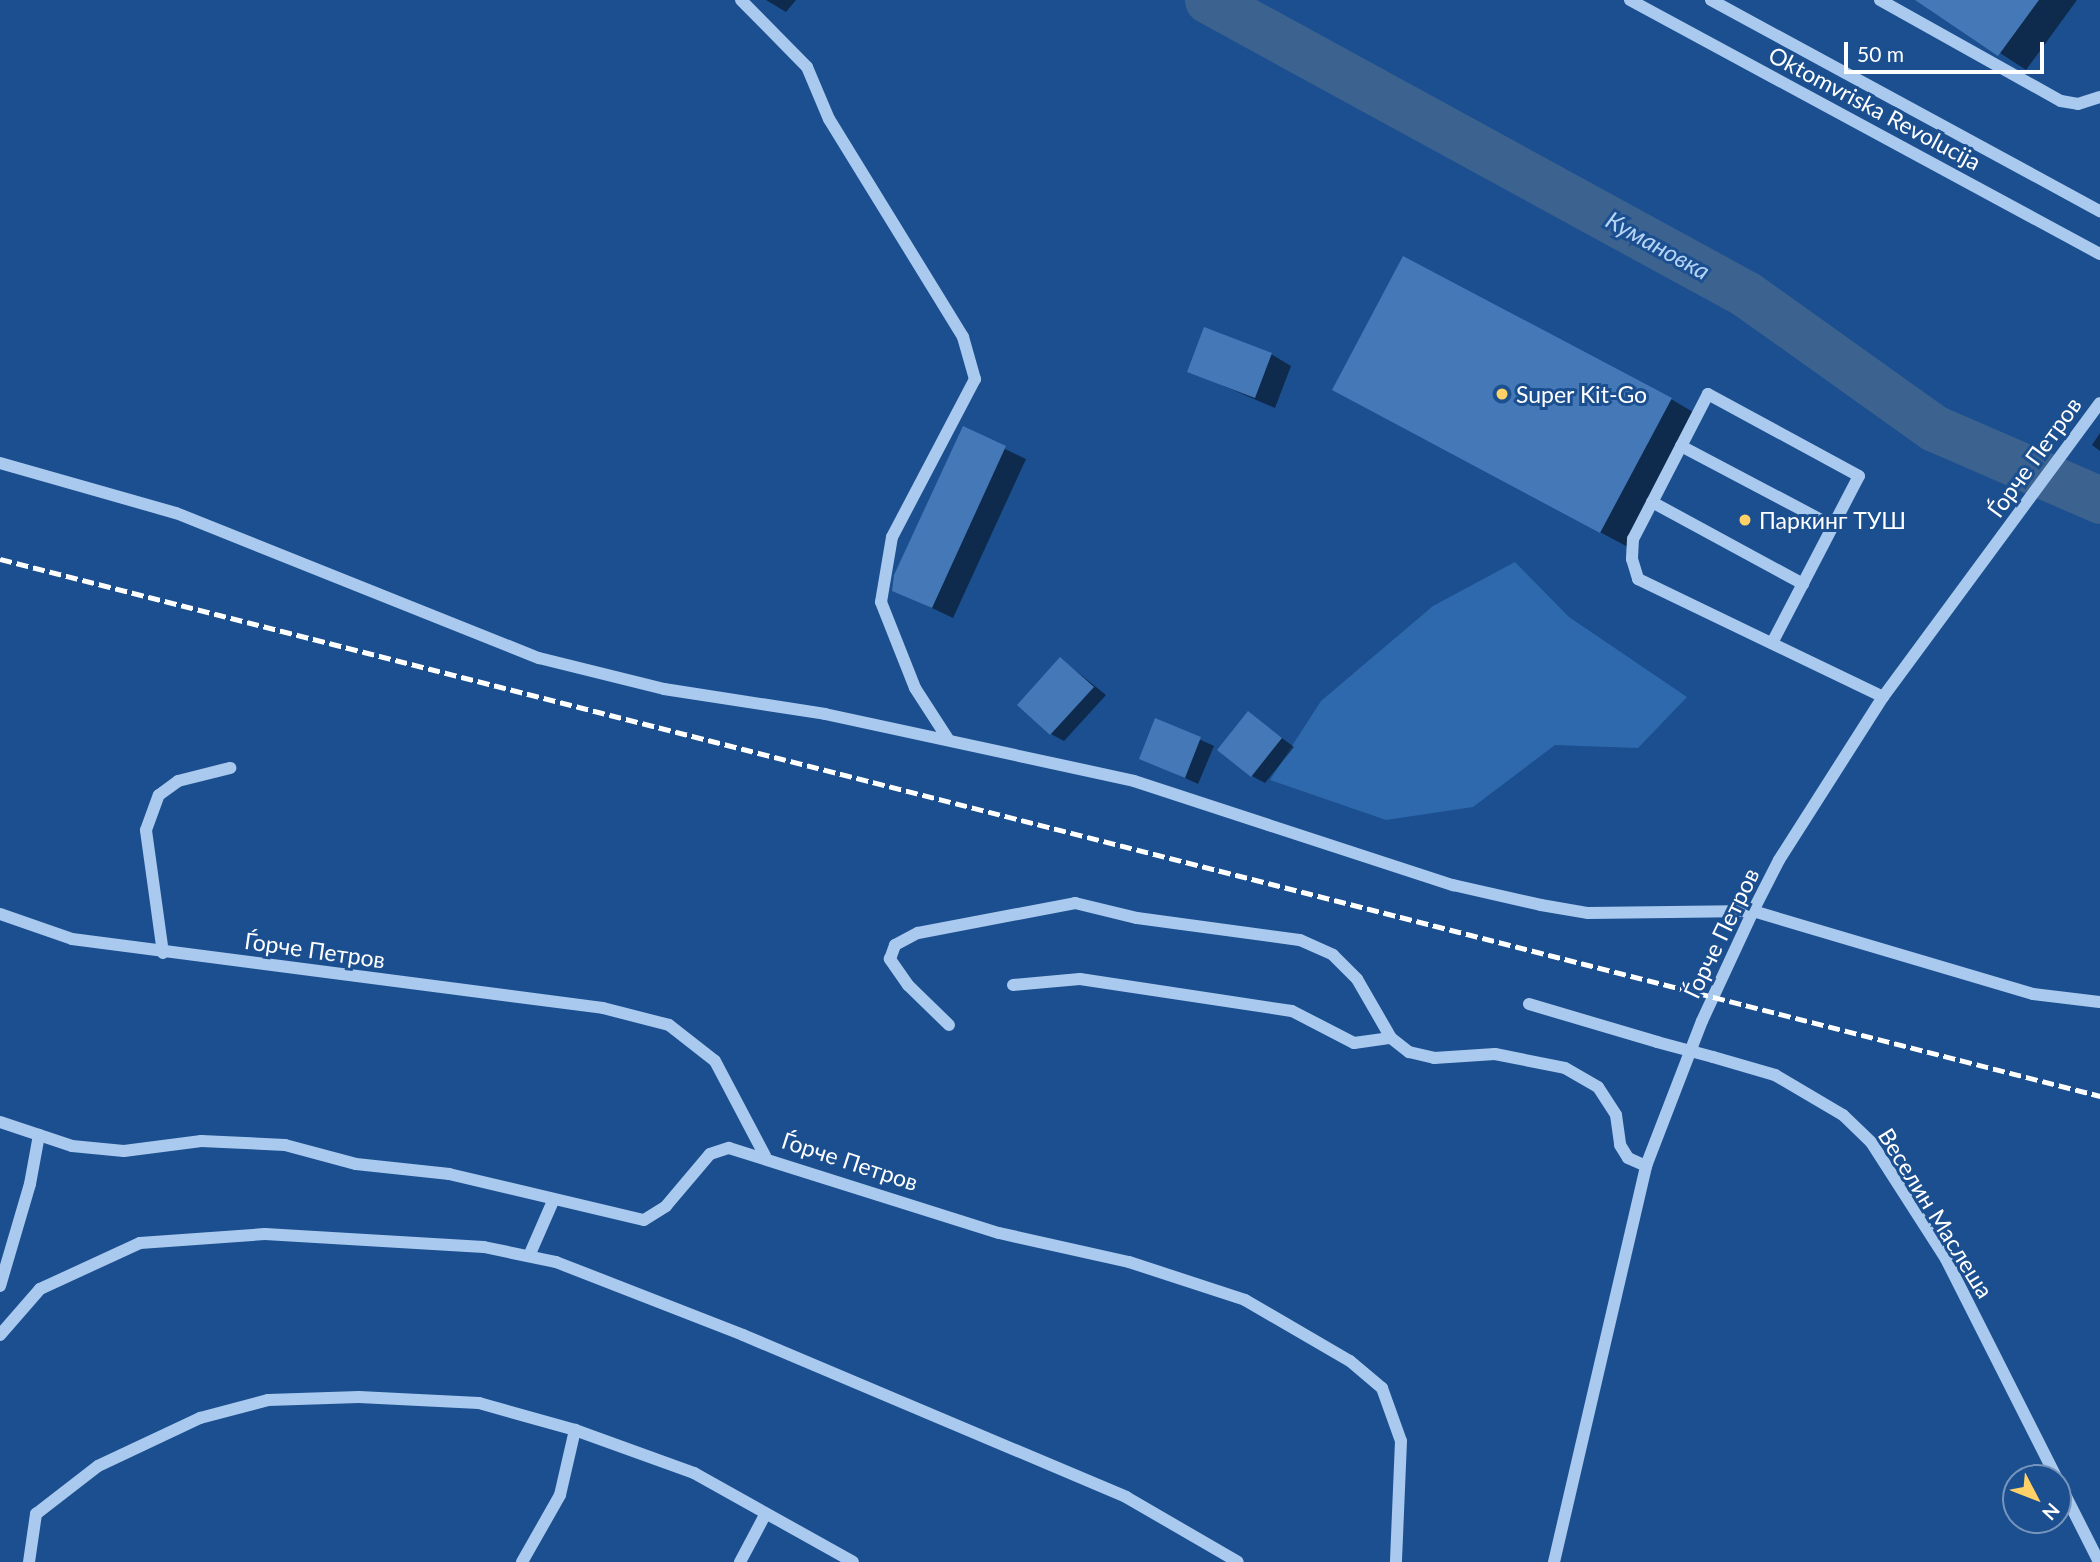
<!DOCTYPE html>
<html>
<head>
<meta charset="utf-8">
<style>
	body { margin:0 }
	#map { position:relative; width:2100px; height:1562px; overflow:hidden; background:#1b4f8f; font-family:Lato,sans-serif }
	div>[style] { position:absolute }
	.green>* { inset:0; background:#2e69ad }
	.shadow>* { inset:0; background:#0007 }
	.river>* { height:47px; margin:-23.5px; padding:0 23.5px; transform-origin:23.5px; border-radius:23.5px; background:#3c6290 }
	.building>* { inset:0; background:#4478b7 }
	.minor>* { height:12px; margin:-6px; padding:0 6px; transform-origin:6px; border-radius:6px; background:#a9c9ee }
	.rail>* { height:5px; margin-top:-2.5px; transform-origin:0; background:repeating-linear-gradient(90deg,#fff 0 12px,transparent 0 17px) }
	.minor-bridge>* { height:12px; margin:-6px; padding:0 6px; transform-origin:6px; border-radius:6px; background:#a9c9ee }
	.dots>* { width:19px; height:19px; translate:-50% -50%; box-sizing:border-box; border:4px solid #1b4f8f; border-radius:50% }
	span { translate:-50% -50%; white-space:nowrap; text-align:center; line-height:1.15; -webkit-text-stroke:6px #1b4f8f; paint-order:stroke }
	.street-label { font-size:23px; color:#fff }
	.poi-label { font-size:23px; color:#fff }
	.left { translate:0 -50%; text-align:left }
	.water-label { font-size:24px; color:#b5d3f5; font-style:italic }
	.north { position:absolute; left:2002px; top:1464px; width:70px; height:70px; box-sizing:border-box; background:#1b4f8f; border:2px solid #7695bc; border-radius:50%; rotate:132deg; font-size:19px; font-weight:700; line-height:28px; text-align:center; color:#fff }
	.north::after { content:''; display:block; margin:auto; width:24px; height:32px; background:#ffd166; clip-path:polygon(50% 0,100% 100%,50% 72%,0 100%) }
	.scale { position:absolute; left:1844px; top:42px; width:200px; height:32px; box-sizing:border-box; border:4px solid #fff; border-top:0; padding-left:9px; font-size:21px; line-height:24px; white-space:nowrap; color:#fff; -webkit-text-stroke:5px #1b4f8f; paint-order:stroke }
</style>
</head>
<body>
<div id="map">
	<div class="green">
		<div style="clip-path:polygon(1515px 562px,1569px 617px,1687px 697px,1638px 748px,1555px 745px,1473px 807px,1386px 820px,1270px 780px,1321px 701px,1433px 606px)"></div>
	</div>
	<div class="shadow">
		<div style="clip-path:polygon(766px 0,796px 0,786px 12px)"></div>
		<div style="clip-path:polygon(1919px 0,2077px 0,2026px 70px)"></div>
		<div style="clip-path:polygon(1271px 354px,1291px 366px,1275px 408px,1189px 371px)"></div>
		<div style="clip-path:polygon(1671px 399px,1698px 415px,1628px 547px,1361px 405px)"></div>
		<div style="clip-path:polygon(963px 429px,1026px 459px,953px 618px,894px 590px)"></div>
		<div style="clip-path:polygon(2100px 433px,2100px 451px,2092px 445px)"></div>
		<div style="clip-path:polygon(1061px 659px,1106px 695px,1064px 741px,1051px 734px)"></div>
		<div style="clip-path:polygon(1248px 713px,1294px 747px,1265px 783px,1252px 776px)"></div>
		<div style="clip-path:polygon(1156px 720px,1214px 746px,1198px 784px,1141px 758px)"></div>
	</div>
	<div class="river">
		<div style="left:1208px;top:0;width:613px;rotate:28.66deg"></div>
		<div style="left:1746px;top:294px;width:231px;rotate:35.5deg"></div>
		<div style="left:1934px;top:428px;width:181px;rotate:23.4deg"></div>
	</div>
	<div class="building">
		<div style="clip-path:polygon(1915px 0,2039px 0,1998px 56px)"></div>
		<div style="clip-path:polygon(1403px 256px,1672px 398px,1600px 533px,1332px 390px)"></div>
		<div style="clip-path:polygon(1204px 327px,1272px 353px,1255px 398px,1187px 372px)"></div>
		<div style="clip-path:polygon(963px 426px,1006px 446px,932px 608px,892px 591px,894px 575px)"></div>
		<div style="clip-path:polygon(1060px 657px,1094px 687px,1050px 735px,1017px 705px)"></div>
		<div style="clip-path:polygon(1248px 711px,1282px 738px,1251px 777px,1217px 750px)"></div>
		<div style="clip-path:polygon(1155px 718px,1201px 737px,1185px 778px,1139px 759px)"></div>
	</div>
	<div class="minor">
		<div style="left:741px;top:0;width:94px;rotate:45.4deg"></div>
		<div style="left:807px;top:67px;width:56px;rotate:67.1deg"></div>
		<div style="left:829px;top:119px;width:256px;rotate:58.4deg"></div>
		<div style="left:963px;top:337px;width:44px;rotate:74.1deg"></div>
		<div style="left:975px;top:379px;width:178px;rotate:117.7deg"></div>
		<div style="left:892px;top:537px;width:66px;rotate:99.6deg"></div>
		<div style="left:881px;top:602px;width:92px;rotate:68.4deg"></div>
		<div style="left:915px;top:688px;width:61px;rotate:57.1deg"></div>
		<div style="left:1630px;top:0;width:534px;rotate:28.39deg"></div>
		<div style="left:1711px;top:0;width:443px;rotate:28.5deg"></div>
		<div style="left:1880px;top:0;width:207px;rotate:29.2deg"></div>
		<div style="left:2061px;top:101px;width:17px;rotate:10deg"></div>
		<div style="left:2078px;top:104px;width:23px;rotate:-18deg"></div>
		<div style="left:1681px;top:446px;width:172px;rotate:27.8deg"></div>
		<div style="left:0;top:463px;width:183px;rotate:15.9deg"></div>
		<div style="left:176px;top:513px;width:391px;rotate:21.8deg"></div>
		<div style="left:539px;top:658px;width:129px;rotate:13.9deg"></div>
		<div style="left:664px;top:689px;width:163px;rotate:8.8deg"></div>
		<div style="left:825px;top:714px;width:316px;rotate:12.2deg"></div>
		<div style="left:1134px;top:781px;width:336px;rotate:18.1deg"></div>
		<div style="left:1453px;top:885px;width:90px;rotate:12.8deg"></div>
		<div style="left:1541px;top:905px;width:48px;rotate:9.7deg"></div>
		<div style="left:1588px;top:913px;width:165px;rotate:-0.7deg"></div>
		<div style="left:1753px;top:911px;width:292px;rotate:16.5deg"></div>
		<div style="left:2033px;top:994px;width:67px;rotate:6.8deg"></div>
		<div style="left:1652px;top:502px;width:172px;rotate:28.5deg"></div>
		<div style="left:1772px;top:643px;width:188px;rotate:-62.5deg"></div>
		<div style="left:1859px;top:476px;width:172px;rotate:-151.5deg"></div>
		<div style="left:1708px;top:394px;width:163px;rotate:117.3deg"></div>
		<div style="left:1633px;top:539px;width:20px;rotate:93deg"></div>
		<div style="left:1632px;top:559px;width:21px;rotate:73deg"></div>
		<div style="left:1638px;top:579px;width:272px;rotate:25.7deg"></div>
		<div style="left:0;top:914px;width:76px;rotate:19.1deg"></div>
		<div style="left:72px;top:939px;width:535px;rotate:7.4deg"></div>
		<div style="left:603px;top:1008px;width:68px;rotate:14.4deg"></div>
		<div style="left:669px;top:1025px;width:58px;rotate:38deg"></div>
		<div style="left:715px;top:1061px;width:107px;rotate:62.2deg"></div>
		<div style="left:163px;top:953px;width:124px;rotate:-97.9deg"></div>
		<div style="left:146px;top:830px;width:37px;rotate:-70deg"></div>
		<div style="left:159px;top:795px;width:24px;rotate:-36deg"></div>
		<div style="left:178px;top:781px;width:54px;rotate:-14deg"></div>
		<div style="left:1013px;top:985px;width:67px;rotate:-5.1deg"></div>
		<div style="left:1080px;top:979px;width:214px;rotate:8.6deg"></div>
		<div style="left:1292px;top:1011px;width:70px;rotate:27.3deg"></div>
		<div style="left:1354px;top:1043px;width:37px;rotate:-8deg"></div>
		<div style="left:1529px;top:1004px;width:134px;rotate:16.5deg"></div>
		<div style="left:949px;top:1025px;width:57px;rotate:-135.7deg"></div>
		<div style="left:908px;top:985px;width:32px;rotate:-125deg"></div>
		<div style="left:890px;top:959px;width:15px;rotate:-70deg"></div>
		<div style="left:895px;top:945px;width:26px;rotate:-28deg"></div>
		<div style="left:918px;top:933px;width:160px;rotate:-10.8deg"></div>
		<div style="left:1075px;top:903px;width:64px;rotate:13.6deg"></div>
		<div style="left:1137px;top:918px;width:164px;rotate:7.7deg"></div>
		<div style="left:1300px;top:940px;width:36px;rotate:24deg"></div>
		<div style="left:1333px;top:955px;width:34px;rotate:45deg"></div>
		<div style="left:1357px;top:979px;width:68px;rotate:60deg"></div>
		<div style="left:1391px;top:1038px;width:23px;rotate:38deg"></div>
		<div style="left:1409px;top:1052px;width:26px;rotate:13deg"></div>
		<div style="left:1434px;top:1058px;width:61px;rotate:-3.8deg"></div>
		<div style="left:1495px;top:1054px;width:71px;rotate:11.3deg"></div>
		<div style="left:1565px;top:1068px;width:38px;rotate:30deg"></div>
		<div style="left:1598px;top:1087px;width:33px;rotate:57deg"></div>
		<div style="left:1616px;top:1115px;width:30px;rotate:82deg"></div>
		<div style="left:1620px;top:1145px;width:15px;rotate:58deg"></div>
		<div style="left:1628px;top:1158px;width:20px;rotate:24deg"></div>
		<div style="left:1713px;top:1057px;width:65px;rotate:16.2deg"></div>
		<div style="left:1775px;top:1075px;width:79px;rotate:30.5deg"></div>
		<div style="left:1843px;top:1115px;width:39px;rotate:44deg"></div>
		<div style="left:1871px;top:1142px;width:139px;rotate:57.3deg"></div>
		<div style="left:1946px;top:1259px;width:339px;rotate:63.2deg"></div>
		<div style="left:0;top:1122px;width:76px;rotate:18.4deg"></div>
		<div style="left:72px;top:1146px;width:52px;rotate:5.5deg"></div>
		<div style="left:124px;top:1151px;width:78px;rotate:-7.4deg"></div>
		<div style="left:201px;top:1141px;width:84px;rotate:2.7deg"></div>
		<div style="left:285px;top:1145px;width:73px;rotate:15deg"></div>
		<div style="left:356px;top:1164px;width:94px;rotate:6.1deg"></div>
		<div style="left:449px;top:1174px;width:200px;rotate:13.3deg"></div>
		<div style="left:644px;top:1220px;width:26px;rotate:-32deg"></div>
		<div style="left:666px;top:1206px;width:68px;rotate:-49.8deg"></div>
		<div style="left:710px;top:1154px;width:20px;rotate:-18deg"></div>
		<div style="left:729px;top:1148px;width:283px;rotate:17.5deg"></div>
		<div style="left:999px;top:1233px;width:133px;rotate:12.6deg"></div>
		<div style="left:1129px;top:1262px;width:122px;rotate:18.1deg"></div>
		<div style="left:1245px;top:1300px;width:121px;rotate:30.2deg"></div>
		<div style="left:1350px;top:1361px;width:42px;rotate:40.2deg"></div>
		<div style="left:1382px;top:1388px;width:56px;rotate:70.3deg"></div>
		<div style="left:1401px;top:1441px;width:121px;rotate:92.4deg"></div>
		<div style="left:529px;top:1256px;width:60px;rotate:-66.4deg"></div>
		<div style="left:0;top:1286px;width:106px;rotate:-73.6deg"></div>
		<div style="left:30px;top:1184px;width:50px;rotate:-79.6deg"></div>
		<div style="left:0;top:1335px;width:61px;rotate:-49deg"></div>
		<div style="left:40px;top:1289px;width:110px;rotate:-24.7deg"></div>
		<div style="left:140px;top:1243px;width:125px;rotate:-4.1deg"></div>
		<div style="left:265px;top:1234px;width:219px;rotate:3.4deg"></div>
		<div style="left:484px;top:1247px;width:74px;rotate:11.8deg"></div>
		<div style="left:556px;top:1262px;width:201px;rotate:21.3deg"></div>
		<div style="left:743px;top:1335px;width:416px;rotate:22.9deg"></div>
		<div style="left:1126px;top:1497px;width:129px;rotate:30.1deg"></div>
		<div style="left:29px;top:1562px;width:49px;rotate:-81.7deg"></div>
		<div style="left:36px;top:1514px;width:78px;rotate:-37.7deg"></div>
		<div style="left:98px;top:1466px;width:113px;rotate:-25.2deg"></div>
		<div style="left:200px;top:1418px;width:70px;rotate:-14.8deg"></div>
		<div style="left:268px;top:1400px;width:91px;rotate:-1.9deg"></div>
		<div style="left:359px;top:1397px;width:120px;rotate:2.9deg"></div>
		<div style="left:479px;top:1403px;width:100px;rotate:15.7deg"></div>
		<div style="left:575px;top:1430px;width:127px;rotate:19.9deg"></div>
		<div style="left:694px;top:1473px;width:182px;rotate:29.2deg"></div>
		<div style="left:522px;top:1562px;width:77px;rotate:-60.4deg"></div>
		<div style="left:560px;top:1495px;width:67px;rotate:-77deg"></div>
		<div style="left:740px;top:1562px;width:55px;rotate:-62deg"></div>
		<div style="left:1554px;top:1562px;width:407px;rotate:-76.9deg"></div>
		<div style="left:1646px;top:1166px;width:155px;rotate:-68.9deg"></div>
		<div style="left:1702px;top:1021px;width:121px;rotate:-65.1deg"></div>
		<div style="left:1753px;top:911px;width:57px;rotate:-63deg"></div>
		<div style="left:1779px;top:860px;width:193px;rotate:-57.5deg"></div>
		<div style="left:1883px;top:697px;width:365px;rotate:-53.6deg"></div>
	</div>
	<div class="rail">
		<div style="left:0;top:559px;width:2168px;rotate:14.34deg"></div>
	</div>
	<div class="minor-bridge">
		<div style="left:1657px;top:1042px;width:58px;rotate:15deg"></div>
	</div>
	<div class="dots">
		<div style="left:1502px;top:394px;background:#ffd166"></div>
		<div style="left:1745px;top:520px;background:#ffd166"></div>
	</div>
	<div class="street-label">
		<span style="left:1875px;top:108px;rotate:28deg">Oktomvriska Revolucija</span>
		<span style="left:2034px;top:457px;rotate:-54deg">Ѓорче Петров</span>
		<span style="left:1721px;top:933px;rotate:-64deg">Ѓорче Петров</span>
		<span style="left:315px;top:950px;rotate:8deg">Ѓорче Петров</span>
		<span style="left:850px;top:1161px;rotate:18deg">Ѓорче Петров</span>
		<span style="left:1936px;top:1213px;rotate:58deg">Веселин Маслеша</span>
	</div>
	<div class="poi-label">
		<span class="left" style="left:1516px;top:394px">Super Kit-Go</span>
		<span class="left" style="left:1759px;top:520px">Паркинг ТУШ</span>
	</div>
	<div class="water-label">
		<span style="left:1658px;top:245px;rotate:29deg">Кумановка</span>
	</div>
	<div class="north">N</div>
	<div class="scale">50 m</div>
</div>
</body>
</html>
